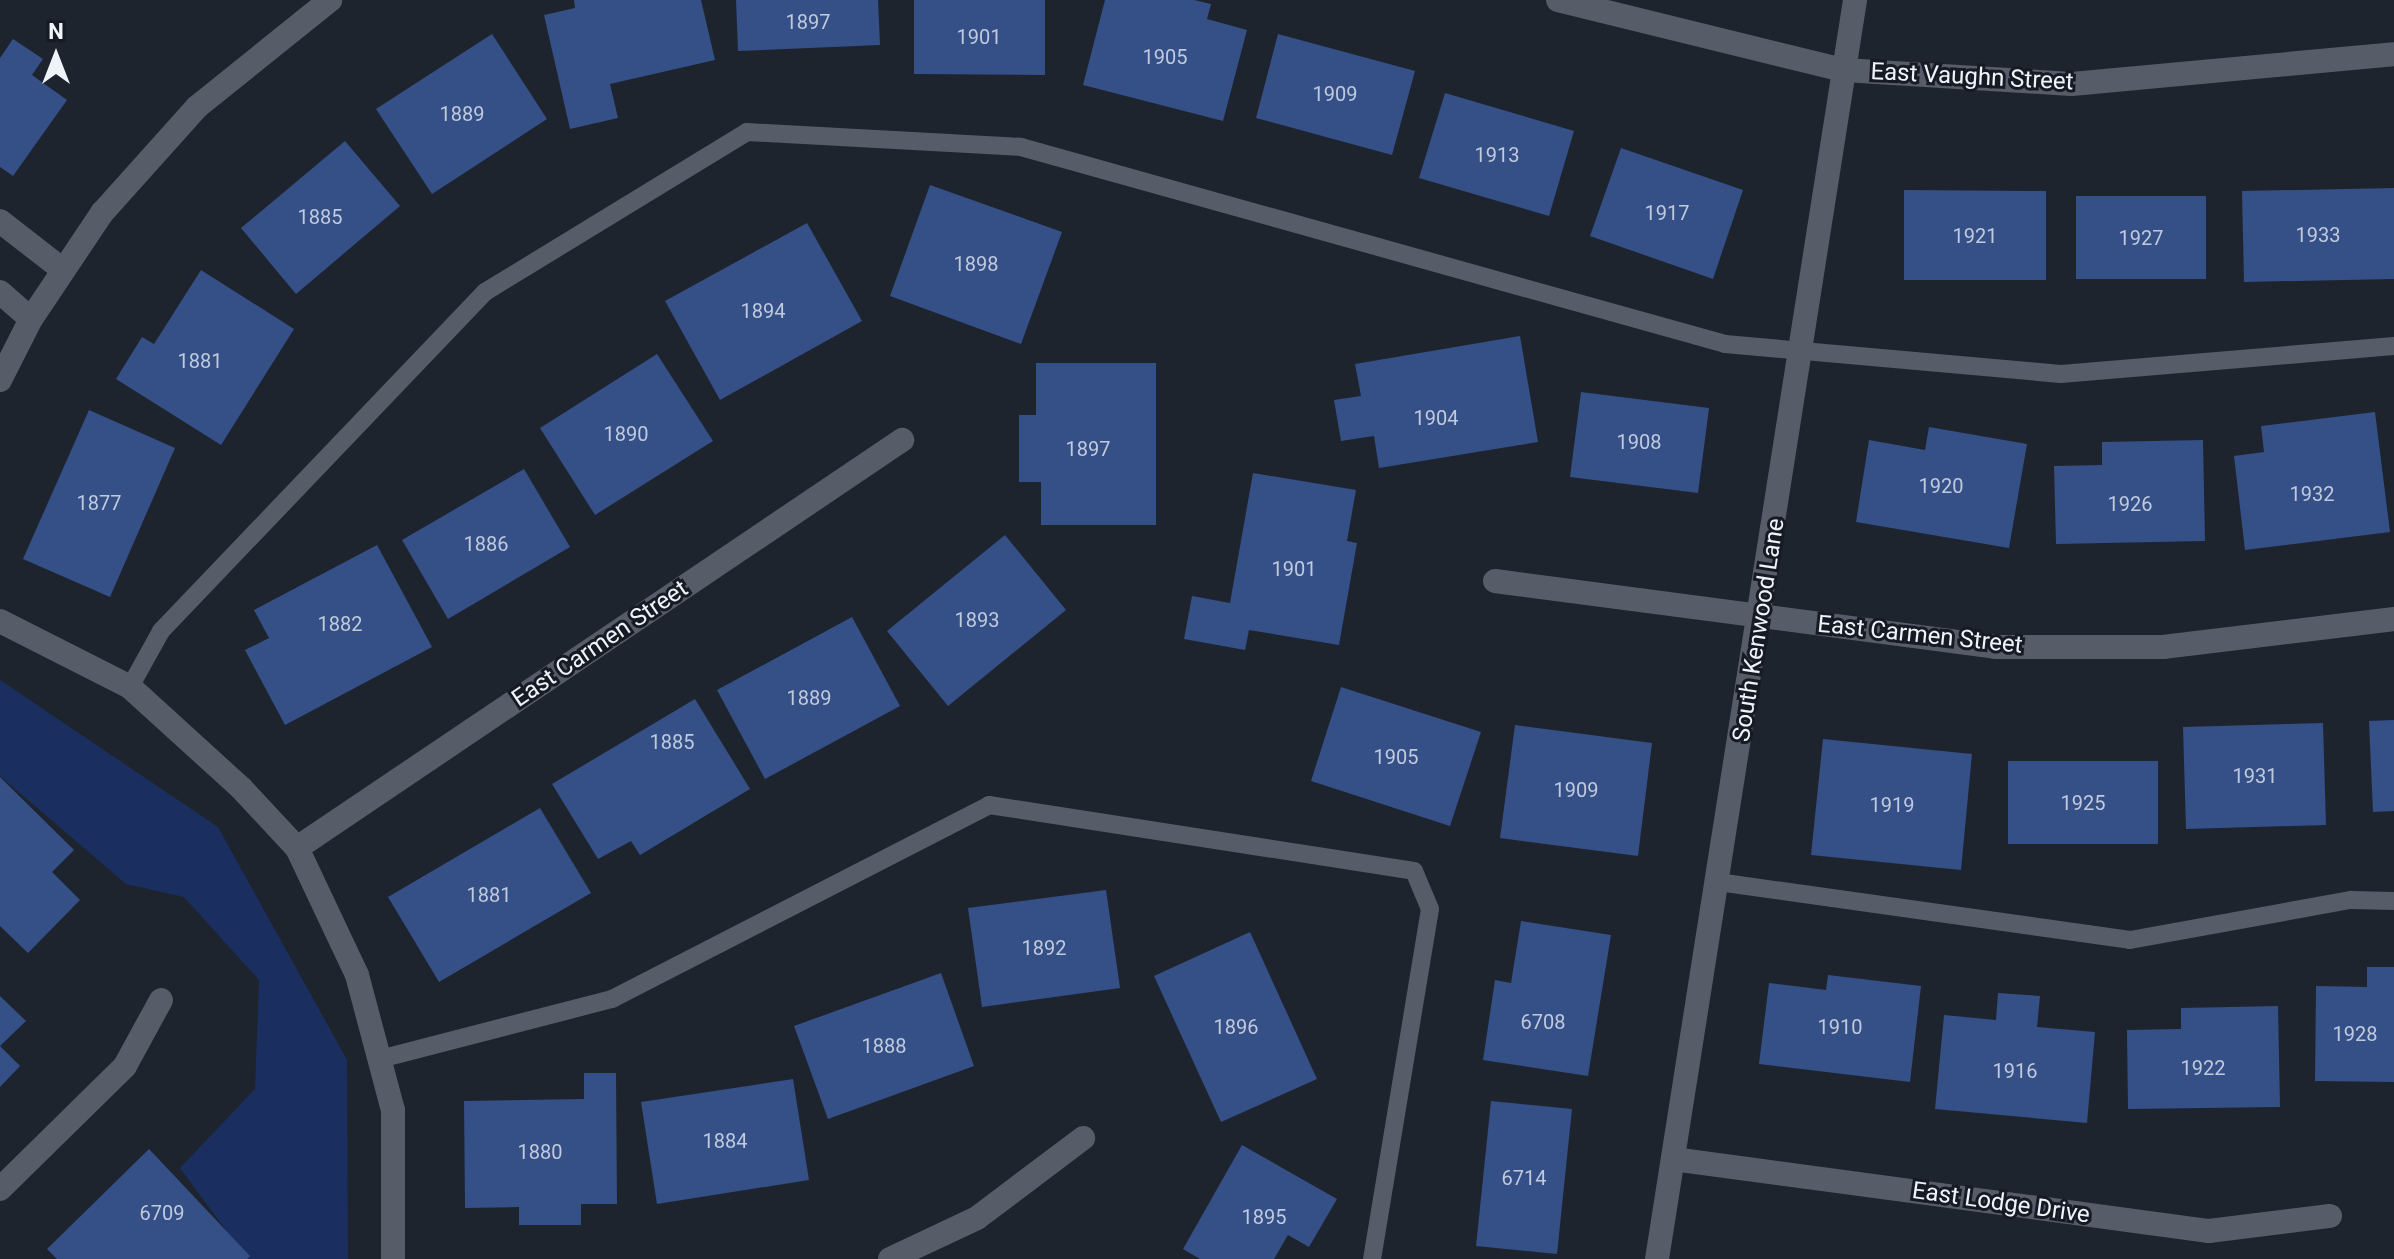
<!DOCTYPE html>
<html>
<head>
<meta charset="utf-8">
<style>
	body { margin:0 }
	#map { position:relative; width:2394px; height:1259px; overflow:hidden; background:#1e242e; font-family:Roboto,sans-serif }
	div>[style] { position:absolute }
	.green>* { inset:0; background:#1a2f5f }
	.building>* { inset:0; background:#354f87 }
	.service>* { height:18px; margin:-9px; padding:0 9px; transform-origin:9px; border-radius:9px; background:#565c68 }
	.minor>* { height:24px; margin:-12px; padding:0 12px; transform-origin:12px; border-radius:12px; background:#565c68 }
	span { translate:-50% -50%; white-space:nowrap; text-align:center; line-height:1.15; -webkit-text-stroke:6px #151a24; paint-order:stroke }
	.number-label { font-size:20px; color:#c0cadd }
	.number-label span { -webkit-text-stroke-width:0 }
	.street-label { font-size:24px; color:#eff3fa }
	.north { position:absolute; left:16px; top:16px; width:80px; height:80px; -webkit-text-stroke:6px #151a24; paint-order:stroke; rotate:0deg; font-size:22px; font-weight:700; line-height:32px; text-align:center; color:#eff3fa }
	.north::after { content:''; display:block; margin:auto; width:28px; height:36px; background:#eff3fa; clip-path:polygon(50% 0,100% 100%,50% 72%,0 100%) }
</style>
</head>
<body>
<div id="map">
	<div class="green">
		<div style="clip-path:polygon(0 680px,218px 827px,347px 1060px,348px 1259px,247px 1259px,180px 1168px,255px 1089px,259px 980px,184px 897px,126px 884px,0 776px)"></div>
	</div>
	<div class="building">
		<div style="clip-path:polygon(574px 0,701px 0,715px 60px,610px 84px,618px 118px,570px 129px,544px 15px,575px 8px)"></div>
		<div style="clip-path:polygon(736px 0,878px 0,880px 45px,738px 51px)"></div>
		<div style="clip-path:polygon(914px 0,1045px 0,1045px 75px,914px 74px)"></div>
		<div style="clip-path:polygon(1105px 0,1194px 0,1211px 4px,1207px 19px,1247px 30px,1223px 121px,1083px 85px)"></div>
		<div style="clip-path:polygon(492px 34px,547px 119px,432px 194px,376px 109px)"></div>
		<div style="clip-path:polygon(1278px 34px,1415px 71px,1392px 155px,1256px 118px)"></div>
		<div style="clip-path:polygon(13px 39px,43px 59px,32px 75px,67px 100px,13px 176px,0 167px,0 58px)"></div>
		<div style="clip-path:polygon(1445px 93px,1574px 131px,1549px 216px,1419px 178px)"></div>
		<div style="clip-path:polygon(345px 141px,400px 206px,296px 294px,241px 228px)"></div>
		<div style="clip-path:polygon(1621px 148px,1743px 190px,1713px 279px,1590px 236px)"></div>
		<div style="clip-path:polygon(930px 185px,1062px 232px,1021px 344px,890px 296px)"></div>
		<div style="clip-path:polygon(2394px 188px,2394px 279px,2244px 282px,2242px 191px)"></div>
		<div style="clip-path:polygon(1904px 190px,2046px 191px,2046px 280px,1904px 280px)"></div>
		<div style="clip-path:polygon(2076px 196px,2206px 196px,2206px 279px,2076px 279px)"></div>
		<div style="clip-path:polygon(807px 223px,862px 321px,720px 400px,665px 301px)"></div>
		<div style="clip-path:polygon(201px 270px,294px 329px,221px 445px,116px 379px,142px 337px,154px 344px)"></div>
		<div style="clip-path:polygon(1520px 336px,1538px 442px,1379px 468px,1374px 436px,1341px 441px,1334px 400px,1361px 396px,1355px 364px)"></div>
		<div style="clip-path:polygon(657px 354px,713px 441px,595px 515px,540px 428px)"></div>
		<div style="clip-path:polygon(1036px 363px,1156px 363px,1156px 525px,1041px 525px,1041px 482px,1019px 482px,1019px 415px,1036px 415px)"></div>
		<div style="clip-path:polygon(1581px 392px,1709px 408px,1698px 493px,1570px 477px)"></div>
		<div style="clip-path:polygon(89px 410px,175px 448px,110px 597px,23px 559px)"></div>
		<div style="clip-path:polygon(2375px 412px,2390px 532px,2245px 550px,2234px 456px,2264px 452px,2261px 426px)"></div>
		<div style="clip-path:polygon(1929px 427px,2027px 444px,2009px 548px,1856px 522px,1869px 440px,1925px 450px)"></div>
		<div style="clip-path:polygon(2203px 440px,2205px 541px,2056px 544px,2054px 466px,2102px 465px,2102px 442px)"></div>
		<div style="clip-path:polygon(524px 469px,570px 547px,448px 619px,402px 540px)"></div>
		<div style="clip-path:polygon(1253px 473px,1356px 490px,1347px 541px,1357px 543px,1339px 645px,1249px 630px,1245px 650px,1184px 639px,1192px 596px,1230px 603px)"></div>
		<div style="clip-path:polygon(1005px 535px,1066px 610px,948px 706px,887px 631px)"></div>
		<div style="clip-path:polygon(377px 545px,432px 647px,285px 725px,245px 650px,269px 638px,254px 610px)"></div>
		<div style="clip-path:polygon(852px 617px,900px 706px,765px 779px,717px 690px)"></div>
		<div style="clip-path:polygon(1341px 687px,1481px 732px,1450px 826px,1311px 781px)"></div>
		<div style="clip-path:polygon(695px 699px,750px 789px,640px 855px,631px 841px,598px 859px,552px 784px)"></div>
		<div style="clip-path:polygon(2394px 720px,2394px 811px,2373px 812px,2369px 721px)"></div>
		<div style="clip-path:polygon(2323px 723px,2326px 825px,2186px 829px,2183px 727px)"></div>
		<div style="clip-path:polygon(1515px 725px,1652px 743px,1638px 856px,1500px 838px)"></div>
		<div style="clip-path:polygon(1823px 739px,1972px 754px,1961px 870px,1811px 855px)"></div>
		<div style="clip-path:polygon(2008px 761px,2158px 761px,2158px 844px,2008px 844px)"></div>
		<div style="clip-path:polygon(0 777px,74px 850px,52px 872px,80px 900px,28px 953px,0 926px)"></div>
		<div style="clip-path:polygon(540px 808px,591px 893px,439px 982px,388px 897px)"></div>
		<div style="clip-path:polygon(1106px 890px,1120px 988px,982px 1007px,968px 908px)"></div>
		<div style="clip-path:polygon(1521px 921px,1611px 935px,1588px 1076px,1483px 1060px,1495px 980px,1511px 983px)"></div>
		<div style="clip-path:polygon(1250px 932px,1317px 1079px,1221px 1122px,1154px 976px)"></div>
		<div style="clip-path:polygon(2367px 967px,2394px 967px,2394px 1082px,2315px 1081px,2316px 986px,2367px 987px)"></div>
		<div style="clip-path:polygon(941px 973px,974px 1066px,828px 1119px,794px 1026px)"></div>
		<div style="clip-path:polygon(1828px 975px,1921px 986px,1910px 1082px,1759px 1064px,1769px 983px,1826px 990px)"></div>
		<div style="clip-path:polygon(1998px 993px,2040px 996px,2037px 1027px,2095px 1032px,2087px 1123px,1935px 1109px,1944px 1015px,1996px 1020px)"></div>
		<div style="clip-path:polygon(0 996px,26px 1021px,0 1046px,20px 1066px,0 1087px)"></div>
		<div style="clip-path:polygon(2278px 1006px,2280px 1107px,2128px 1109px,2127px 1030px,2181px 1029px,2181px 1008px)"></div>
		<div style="clip-path:polygon(584px 1073px,616px 1073px,617px 1204px,581px 1204px,581px 1225px,519px 1225px,519px 1207px,465px 1208px,464px 1101px,584px 1099px)"></div>
		<div style="clip-path:polygon(793px 1079px,809px 1180px,657px 1204px,641px 1102px)"></div>
		<div style="clip-path:polygon(1491px 1101px,1572px 1109px,1557px 1254px,1476px 1246px)"></div>
		<div style="clip-path:polygon(1242px 1145px,1337px 1199px,1309px 1247px,1288px 1235px,1274px 1259px,1200px 1259px,1183px 1249px)"></div>
		<div style="clip-path:polygon(149px 1149px,250px 1256px,247px 1259px,57px 1259px,47px 1249px)"></div>
	</div>
	<div class="service">
		<div style="left:130px;top:687px;width:64px;rotate:-61deg"></div>
		<div style="left:161px;top:631px;width:469px;rotate:-46.3deg"></div>
		<div style="left:485px;top:292px;width:307px;rotate:-31.4deg"></div>
		<div style="left:747px;top:132px;width:274px;rotate:3.1deg"></div>
		<div style="left:1021px;top:147px;width:731px;rotate:15.63deg"></div>
		<div style="left:1725px;top:344px;width:337px;rotate:5.1deg"></div>
		<div style="left:2061px;top:374px;width:334px;rotate:-4.8deg"></div>
		<div style="left:1718px;top:882px;width:416px;rotate:8deg"></div>
		<div style="left:2130px;top:940px;width:225px;rotate:-10.3deg"></div>
		<div style="left:2351px;top:900px;width:43px;rotate:1.3deg"></div>
		<div style="left:380px;top:1059px;width:240px;rotate:-14.5deg"></div>
		<div style="left:612px;top:999px;width:424px;rotate:-27.2deg"></div>
		<div style="left:989px;top:805px;width:430px;rotate:8.8deg"></div>
		<div style="left:1414px;top:871px;width:41px;rotate:67.2deg"></div>
		<div style="left:1430px;top:909px;width:355px;rotate:99.4deg"></div>
	</div>
	<div class="minor">
		<div style="left:1558px;top:0;width:294px;rotate:13.8deg"></div>
		<div style="left:1844px;top:70px;width:228px;rotate:3.5deg"></div>
		<div style="left:2072px;top:84px;width:323px;rotate:-5.3deg"></div>
		<div style="left:0;top:221px;width:80px;rotate:37.9deg"></div>
		<div style="left:0;top:292px;width:41px;rotate:41.1deg"></div>
		<div style="left:0;top:380px;width:68px;rotate:-63.1deg"></div>
		<div style="left:31px;top:319px;width:128px;rotate:-56.2deg"></div>
		<div style="left:102px;top:213px;width:142px;rotate:-48.1deg"></div>
		<div style="left:197px;top:107px;width:171px;rotate:-38.8deg"></div>
		<div style="left:1495px;top:581px;width:505px;rotate:7.5deg"></div>
		<div style="left:1996px;top:647px;width:167px"></div>
		<div style="left:2163px;top:647px;width:233px;rotate:-6.9deg"></div>
		<div style="left:0;top:621px;width:146px;rotate:26.9deg"></div>
		<div style="left:130px;top:687px;width:150px;rotate:42.3deg"></div>
		<div style="left:241px;top:788px;width:82px;rotate:47deg"></div>
		<div style="left:297px;top:848px;width:140px;rotate:64.7deg"></div>
		<div style="left:357px;top:975px;width:140px;rotate:75.1deg"></div>
		<div style="left:393px;top:1110px;width:149px;rotate:90deg"></div>
		<div style="left:297px;top:848px;width:730px;rotate:-33.99deg"></div>
		<div style="left:1673px;top:1159px;width:541px;rotate:7.65deg"></div>
		<div style="left:2209px;top:1231px;width:122px;rotate:-7.1deg"></div>
		<div style="left:0;top:1189px;width:175px;rotate:-44.5deg"></div>
		<div style="left:125px;top:1066px;width:75px;rotate:-61.4deg"></div>
		<div style="left:890px;top:1259px;width:96px;rotate:-25.2deg"></div>
		<div style="left:977px;top:1218px;width:133px;rotate:-37deg"></div>
		<div style="left:1657px;top:1259px;width:1274px;rotate:-81.06deg"></div>
	</div>
	<div class="number-label">
		<span style="left:808px;top:22px">1897</span>
		<span style="left:979px;top:37px">1901</span>
		<span style="left:1165px;top:57px">1905</span>
		<span style="left:1335px;top:94px">1909</span>
		<span style="left:462px;top:114px">1889</span>
		<span style="left:1497px;top:155px">1913</span>
		<span style="left:1667px;top:213px">1917</span>
		<span style="left:320px;top:217px">1885</span>
		<span style="left:2318px;top:235px">1933</span>
		<span style="left:1975px;top:236px">1921</span>
		<span style="left:2141px;top:238px">1927</span>
		<span style="left:976px;top:264px">1898</span>
		<span style="left:763px;top:311px">1894</span>
		<span style="left:200px;top:361px">1881</span>
		<span style="left:1436px;top:418px">1904</span>
		<span style="left:626px;top:434px">1890</span>
		<span style="left:1639px;top:442px">1908</span>
		<span style="left:1088px;top:449px">1897</span>
		<span style="left:1941px;top:486px">1920</span>
		<span style="left:2312px;top:494px">1932</span>
		<span style="left:99px;top:503px">1877</span>
		<span style="left:2130px;top:504px">1926</span>
		<span style="left:486px;top:544px">1886</span>
		<span style="left:1294px;top:569px">1901</span>
		<span style="left:977px;top:620px">1893</span>
		<span style="left:340px;top:624px">1882</span>
		<span style="left:809px;top:698px">1889</span>
		<span style="left:672px;top:742px">1885</span>
		<span style="left:1396px;top:757px">1905</span>
		<span style="left:2255px;top:776px">1931</span>
		<span style="left:1576px;top:790px">1909</span>
		<span style="left:2083px;top:803px">1925</span>
		<span style="left:1892px;top:805px">1919</span>
		<span style="left:489px;top:895px">1881</span>
		<span style="left:1044px;top:948px">1892</span>
		<span style="left:1543px;top:1022px">6708</span>
		<span style="left:1236px;top:1027px">1896</span>
		<span style="left:1840px;top:1027px">1910</span>
		<span style="left:2355px;top:1034px">1928</span>
		<span style="left:884px;top:1046px">1888</span>
		<span style="left:2203px;top:1068px">1922</span>
		<span style="left:2015px;top:1071px">1916</span>
		<span style="left:725px;top:1141px">1884</span>
		<span style="left:540px;top:1152px">1880</span>
		<span style="left:1524px;top:1178px">6714</span>
		<span style="left:162px;top:1213px">6709</span>
		<span style="left:1264px;top:1217px">1895</span>
	</div>
	<div class="street-label">
		<span style="left:1972px;top:77px;rotate:3deg">East Vaughn Street</span>
		<span style="left:1759px;top:630px;rotate:-81deg">South Kenwood Lane</span>
		<span style="left:1920px;top:635px;rotate:6deg">East Carmen Street</span>
		<span style="left:600px;top:644px;rotate:-34deg">East Carmen Street</span>
		<span style="left:2001px;top:1203px;rotate:8deg">East Lodge Drive</span>
	</div>
	<div class="north">N</div>
</div>
</body>
</html>
